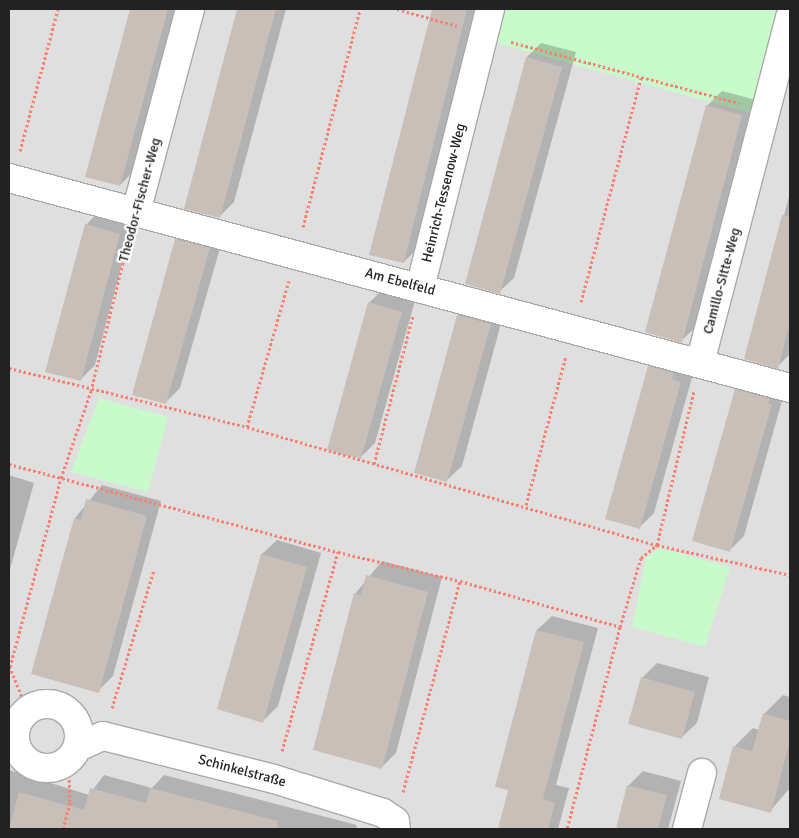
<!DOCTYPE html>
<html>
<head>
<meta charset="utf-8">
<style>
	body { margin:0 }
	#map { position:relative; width:799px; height:838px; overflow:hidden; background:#f2efe9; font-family:Signika,sans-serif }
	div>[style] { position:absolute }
	.residential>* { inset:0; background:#e0dfdf }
	.park>* { inset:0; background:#c8facc }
	.shadow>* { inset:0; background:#0003 }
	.building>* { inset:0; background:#c7bfb8 }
	.path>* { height:3px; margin-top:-1.5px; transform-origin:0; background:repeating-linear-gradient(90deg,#fa8072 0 2.5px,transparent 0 5px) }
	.roads { filter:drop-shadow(1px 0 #a9a9a9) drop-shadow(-1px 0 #a9a9a9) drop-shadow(0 1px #a9a9a9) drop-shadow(0 -1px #a9a9a9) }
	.minor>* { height:28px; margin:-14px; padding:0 14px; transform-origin:14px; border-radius:14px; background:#fff }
	.minor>.ring { margin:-14px; padding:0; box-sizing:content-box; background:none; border:28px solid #fff; border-radius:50% }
	span { translate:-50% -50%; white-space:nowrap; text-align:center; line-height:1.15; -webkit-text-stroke:4.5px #fff; paint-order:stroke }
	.street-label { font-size:14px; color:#222 }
	.frame { position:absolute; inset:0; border:10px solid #222; pointer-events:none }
</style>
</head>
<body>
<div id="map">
	<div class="residential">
		<div style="clip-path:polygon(9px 9px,790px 9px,790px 829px,9px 829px)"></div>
	</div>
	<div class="park">
		<div style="clip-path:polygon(501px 9px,782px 9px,754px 114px,493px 42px)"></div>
		<div style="clip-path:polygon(99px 398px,168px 417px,148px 492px,71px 472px)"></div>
		<div style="clip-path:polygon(660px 548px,730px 567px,705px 647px,632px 627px,646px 558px)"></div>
	</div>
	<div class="shadow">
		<div style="clip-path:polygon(132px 9px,178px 9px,135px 170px,120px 185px,87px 176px)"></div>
		<div style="clip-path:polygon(239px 9px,286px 9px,234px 202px,219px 217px,185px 208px)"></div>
		<div style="clip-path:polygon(434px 9px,480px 9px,419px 247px,404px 262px,371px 254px)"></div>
		<div style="clip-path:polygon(541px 43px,576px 52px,514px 278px,499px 292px,527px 57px)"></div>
		<div style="clip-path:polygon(722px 91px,756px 100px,696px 327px,681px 341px,707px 106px)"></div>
		<div style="clip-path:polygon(790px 193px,790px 354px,777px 367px,746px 359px)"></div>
		<div style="clip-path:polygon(100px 210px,134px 219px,95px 365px,80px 380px,86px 225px)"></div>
		<div style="clip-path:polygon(191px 225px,224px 234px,180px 388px,166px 402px,177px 240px)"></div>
		<div style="clip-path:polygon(384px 288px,416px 297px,375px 443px,360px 458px,369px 303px)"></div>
		<div style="clip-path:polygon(473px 301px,505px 309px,462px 466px,447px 480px,415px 472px,459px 315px)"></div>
		<div style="clip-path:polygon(664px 352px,695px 367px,654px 513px,639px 528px,649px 367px)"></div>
		<div style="clip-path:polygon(751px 375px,785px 390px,744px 536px,730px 550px,736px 390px)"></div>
		<div style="clip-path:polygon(9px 475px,34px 483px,9px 573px)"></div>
		<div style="clip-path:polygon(102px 485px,161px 501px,113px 676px,98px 691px,33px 673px,75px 518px)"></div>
		<div style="clip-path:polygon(277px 540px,321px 553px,278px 706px,263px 721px,262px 554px)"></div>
		<div style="clip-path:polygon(382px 561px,442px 577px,396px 753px,382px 767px,355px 594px)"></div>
		<div style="clip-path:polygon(552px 616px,598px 628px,556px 785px,569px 788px,558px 829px,499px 829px,510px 789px,537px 630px)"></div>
		<div style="clip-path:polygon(657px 663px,709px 677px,697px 723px,682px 737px,642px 678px)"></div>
		<div style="clip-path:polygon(783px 695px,790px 697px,790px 788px,770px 811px,734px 747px,753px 728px,759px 730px,764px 714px)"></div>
		<div style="clip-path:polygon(9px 770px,89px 795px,104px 775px,152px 788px,164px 775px,357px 825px,356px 829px,9px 829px)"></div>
		<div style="clip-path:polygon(643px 771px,681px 781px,668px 829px,617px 829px,628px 786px)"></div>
	</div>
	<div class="building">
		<div style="clip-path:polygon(130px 9px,168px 9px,120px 186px,85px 177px)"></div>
		<div style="clip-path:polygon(237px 9px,276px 9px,220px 218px,184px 209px)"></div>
		<div style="clip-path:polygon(432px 9px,467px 9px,404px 263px,369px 255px)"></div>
		<div style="clip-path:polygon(526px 57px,562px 67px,500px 294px,465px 284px)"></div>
		<div style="clip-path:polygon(706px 105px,742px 115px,682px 343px,645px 332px)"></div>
		<div style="clip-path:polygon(782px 215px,790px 216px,790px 322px,778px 369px,744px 359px)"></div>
		<div style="clip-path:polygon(85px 224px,120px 234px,81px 381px,45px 372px)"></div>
		<div style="clip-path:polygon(175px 239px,210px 248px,166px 404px,132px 395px)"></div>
		<div style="clip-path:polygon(368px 302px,402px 312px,361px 459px,327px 450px)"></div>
		<div style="clip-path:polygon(457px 315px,491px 324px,447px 482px,414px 473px)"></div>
		<div style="clip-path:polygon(648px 366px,674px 373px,672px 379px,681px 382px,640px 529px,605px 519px)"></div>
		<div style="clip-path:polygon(735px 389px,770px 399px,768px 404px,772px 404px,730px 552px,692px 541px)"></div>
		<div style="clip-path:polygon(86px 499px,147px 516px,99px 693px,31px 674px,74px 518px,81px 520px)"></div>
		<div style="clip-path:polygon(261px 554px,307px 567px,263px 723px,217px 709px)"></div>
		<div style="clip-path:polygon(366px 575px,428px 592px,382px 769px,313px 750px,354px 593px,361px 595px)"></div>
		<div style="clip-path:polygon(536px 630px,584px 642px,543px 799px,555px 803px,548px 829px,498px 829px,508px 790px,495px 787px)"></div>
		<div style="clip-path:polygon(641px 677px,695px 692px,682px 739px,628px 724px)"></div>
		<div style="clip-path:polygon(763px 713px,790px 721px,790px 740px,771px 813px,719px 799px,733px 746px,752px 751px)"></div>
		<div style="clip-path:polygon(627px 785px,667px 795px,658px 829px,616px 829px)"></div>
		<div style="clip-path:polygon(90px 788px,146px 803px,150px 788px,278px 821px,277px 829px,9px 829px,19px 792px,84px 810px)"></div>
	</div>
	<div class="path">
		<div style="left:397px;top:9px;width:62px;rotate:15.8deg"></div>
		<div style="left:511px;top:42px;width:236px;rotate:15deg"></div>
		<div style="left:20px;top:151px;width:147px;rotate:-75deg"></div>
		<div style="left:303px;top:227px;width:225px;rotate:-75.3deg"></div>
		<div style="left:581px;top:302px;width:232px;rotate:-75deg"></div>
		<div style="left:9px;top:368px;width:245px;rotate:13.9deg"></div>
		<div style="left:247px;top:427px;width:427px;rotate:16.1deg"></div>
		<div style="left:657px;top:545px;width:136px;rotate:12.7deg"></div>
		<div style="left:247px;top:427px;width:152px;rotate:-74deg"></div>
		<div style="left:9px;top:464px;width:341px;rotate:15deg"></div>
		<div style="left:338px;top:552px;width:125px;rotate:13.4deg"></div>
		<div style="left:460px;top:581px;width:166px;rotate:16deg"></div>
		<div style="left:620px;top:627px;width:209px;rotate:104.7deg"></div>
		<div style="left:374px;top:464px;width:154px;rotate:-75.3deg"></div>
		<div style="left:526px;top:505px;width:154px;rotate:-75deg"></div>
		<div style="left:620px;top:627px;width:72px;rotate:-73.1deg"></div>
		<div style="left:641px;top:558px;width:21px;rotate:-39deg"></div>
		<div style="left:657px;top:545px;width:158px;rotate:-76.5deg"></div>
		<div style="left:112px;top:708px;width:144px;rotate:-73.1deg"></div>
		<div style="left:27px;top:710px;width:46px;rotate:-111.6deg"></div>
		<div style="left:10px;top:667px;width:196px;rotate:-74.9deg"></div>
		<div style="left:61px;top:478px;width:92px;rotate:-71deg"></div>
		<div style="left:91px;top:391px;width:157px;rotate:-76deg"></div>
		<div style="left:282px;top:751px;width:207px;rotate:-74.3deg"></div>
		<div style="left:403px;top:792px;width:219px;rotate:-74.9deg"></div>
		<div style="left:63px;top:829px;width:28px;rotate:-75deg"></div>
		<div style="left:70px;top:802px;width:29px;rotate:-92deg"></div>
	</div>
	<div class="roads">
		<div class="minor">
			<div style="left:9px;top:178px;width:809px;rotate:15.05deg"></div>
			<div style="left:136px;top:212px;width:210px;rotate:-75.1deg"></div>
			<div style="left:420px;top:288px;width:288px;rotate:-75.9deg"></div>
			<div style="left:700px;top:363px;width:357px;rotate:-75.4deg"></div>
			<div class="ring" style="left:15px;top:704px;width:36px;height:36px"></div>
			<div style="left:78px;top:747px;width:27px;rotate:-24deg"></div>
			<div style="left:103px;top:736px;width:176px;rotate:14.1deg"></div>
			<div style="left:274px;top:779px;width:114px;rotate:17.3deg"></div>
			<div style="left:383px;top:813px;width:14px;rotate:34deg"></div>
			<div style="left:395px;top:821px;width:8px;rotate:83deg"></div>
			<div style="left:687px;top:829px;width:58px;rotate:-75deg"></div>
		</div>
	</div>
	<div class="street-label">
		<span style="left:444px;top:193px;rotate:-76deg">Heinrich-Tessenow-Weg</span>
		<span style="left:140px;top:200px;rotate:-75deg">Theodor-Fischer-Weg</span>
		<span style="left:722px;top:281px;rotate:-75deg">Camillo-Sitte-Weg</span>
		<span style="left:400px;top:282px;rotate:15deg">Am Ebelfeld</span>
		<span style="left:242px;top:771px;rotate:15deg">Schinkelstraße</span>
	</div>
	<div class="frame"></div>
</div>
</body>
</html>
